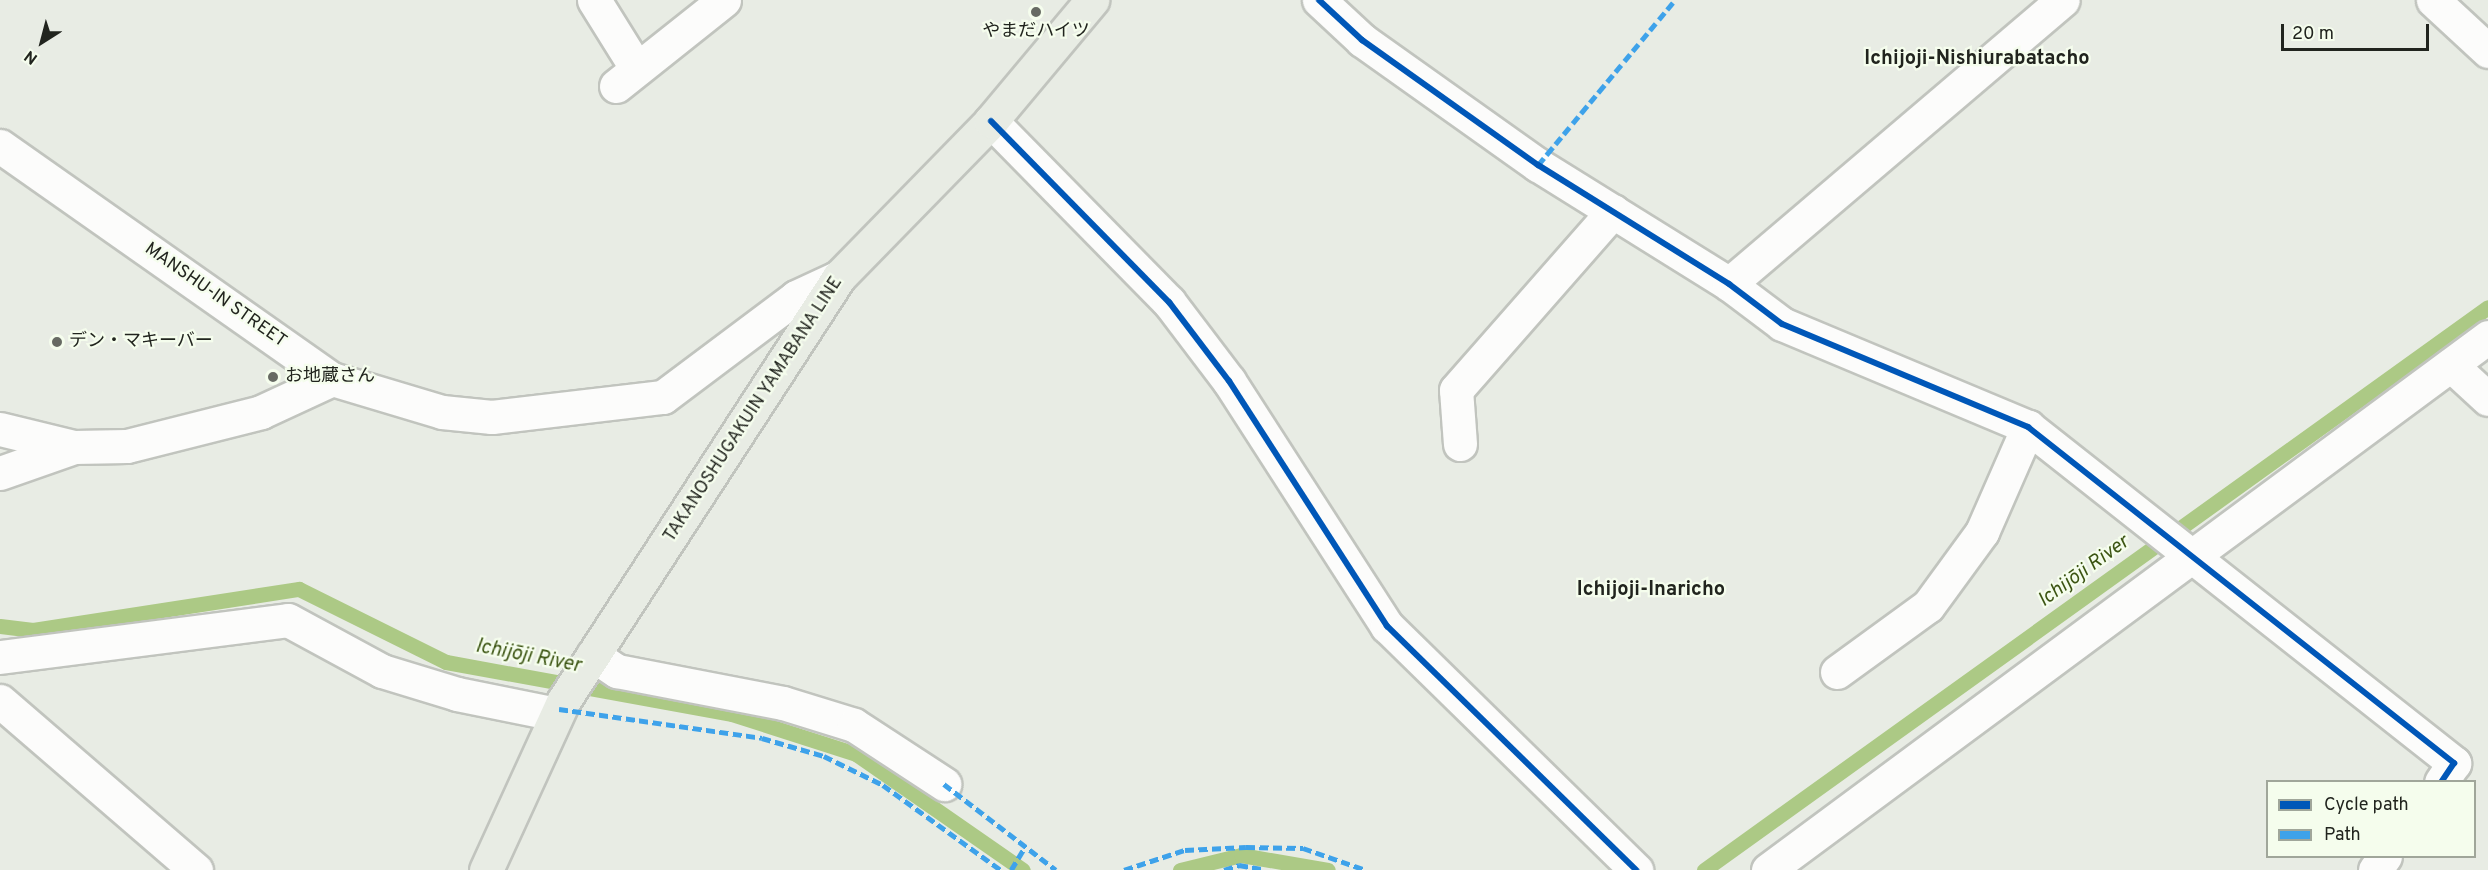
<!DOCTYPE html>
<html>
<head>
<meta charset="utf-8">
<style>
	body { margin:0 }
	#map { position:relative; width:2488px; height:870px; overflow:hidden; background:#e8ece4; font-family:Overpass,"Noto Sans JP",sans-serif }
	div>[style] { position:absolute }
	.stream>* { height:15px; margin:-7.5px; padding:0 7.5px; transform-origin:7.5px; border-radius:7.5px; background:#acc985 }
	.roads { filter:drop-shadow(2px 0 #c1c4be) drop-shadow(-2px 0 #c1c4be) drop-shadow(0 2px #c1c4be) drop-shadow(0 -2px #c1c4be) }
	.minor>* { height:33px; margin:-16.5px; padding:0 16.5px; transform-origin:16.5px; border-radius:16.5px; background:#fcfcfb }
	.major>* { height:33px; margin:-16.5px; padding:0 16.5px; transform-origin:16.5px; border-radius:16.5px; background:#e8ece4 }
	.quiet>* { height:4.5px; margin-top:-2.25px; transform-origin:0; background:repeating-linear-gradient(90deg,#3ea2ea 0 9px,transparent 0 13.5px) }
	.cycleway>* { height:6px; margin:-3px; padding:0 3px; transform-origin:3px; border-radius:3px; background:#0057b8 }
	.dots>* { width:16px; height:16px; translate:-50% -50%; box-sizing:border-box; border:3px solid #f5fded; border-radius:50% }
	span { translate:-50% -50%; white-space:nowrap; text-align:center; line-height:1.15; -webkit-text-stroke:4.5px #f5fded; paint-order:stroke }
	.poi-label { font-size:18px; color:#21241e }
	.left { translate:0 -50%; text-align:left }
	.street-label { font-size:18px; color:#21241e }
	.neighbourhood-label { font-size:20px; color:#21241e; font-weight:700 }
	.water-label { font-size:20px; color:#3c5513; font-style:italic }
	.legend { position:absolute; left:2266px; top:780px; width:210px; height:78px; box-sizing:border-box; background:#f5fded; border:2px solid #a0a69a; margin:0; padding:8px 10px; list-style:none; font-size:18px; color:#21241e }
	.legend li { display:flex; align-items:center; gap:12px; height:30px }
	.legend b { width:30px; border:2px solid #a0a69a }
	.north { position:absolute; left:12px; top:12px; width:60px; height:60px; -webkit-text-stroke:4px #f5fded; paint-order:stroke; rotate:216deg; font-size:16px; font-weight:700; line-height:24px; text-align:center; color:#21241e }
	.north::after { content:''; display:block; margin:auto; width:21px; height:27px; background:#21241e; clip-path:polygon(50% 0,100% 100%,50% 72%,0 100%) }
	.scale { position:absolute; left:2281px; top:24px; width:148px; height:27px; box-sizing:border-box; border:3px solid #21241e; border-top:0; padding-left:8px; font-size:18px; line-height:21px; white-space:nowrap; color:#21241e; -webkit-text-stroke:4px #f5fded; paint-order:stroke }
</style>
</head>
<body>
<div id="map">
	<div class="stream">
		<div style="left:0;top:626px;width:33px;rotate:7deg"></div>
		<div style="left:33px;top:630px;width:269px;rotate:-8.8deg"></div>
		<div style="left:299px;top:589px;width:164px;rotate:26.4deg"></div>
		<div style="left:446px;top:662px;width:291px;rotate:10.3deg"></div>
		<div style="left:732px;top:714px;width:130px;rotate:17.9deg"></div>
		<div style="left:856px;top:754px;width:203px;rotate:34.8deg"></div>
		<div style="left:1180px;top:870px;width:63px;rotate:-13.8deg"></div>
		<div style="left:1241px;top:855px;width:88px;rotate:9.8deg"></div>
		<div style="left:1704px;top:870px;width:965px;rotate:-35.68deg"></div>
	</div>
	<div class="roads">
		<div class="minor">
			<div style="left:594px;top:0;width:81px;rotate:58.1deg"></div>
			<div style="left:1319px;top:0;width:59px;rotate:42.9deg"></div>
			<div style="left:1362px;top:40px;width:216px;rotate:35.4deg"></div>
			<div style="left:1538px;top:165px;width:225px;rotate:31.9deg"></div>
			<div style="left:1729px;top:284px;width:66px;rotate:37deg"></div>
			<div style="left:1782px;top:324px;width:267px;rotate:22.7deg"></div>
			<div style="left:2028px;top:427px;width:543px;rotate:38.26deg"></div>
			<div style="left:2454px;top:763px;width:23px;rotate:124deg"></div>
			<div style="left:2433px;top:0;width:75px;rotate:42.8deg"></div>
			<div style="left:616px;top:86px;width:138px;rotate:-38.5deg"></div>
			<div style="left:991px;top:121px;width:254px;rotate:45.5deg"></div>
			<div style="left:1169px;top:302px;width:99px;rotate:52.8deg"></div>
			<div style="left:1229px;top:381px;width:292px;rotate:57.2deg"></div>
			<div style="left:1387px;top:626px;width:349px;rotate:44.4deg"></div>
			<div style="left:0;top:146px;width:406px;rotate:35.1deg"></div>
			<div style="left:332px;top:379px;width:115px;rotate:16.7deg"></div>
			<div style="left:442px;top:412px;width:50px;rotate:5.7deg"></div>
			<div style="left:492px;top:417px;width:172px;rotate:-6.7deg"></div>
			<div style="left:663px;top:397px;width:166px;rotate:-36.9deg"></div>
			<div style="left:796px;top:297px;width:47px;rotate:-24.9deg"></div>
			<div style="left:1729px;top:284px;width:438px;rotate:-40.4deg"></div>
			<div style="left:2451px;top:365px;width:50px;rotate:42.6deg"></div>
			<div style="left:0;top:429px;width:76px;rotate:13.7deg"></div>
			<div style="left:74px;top:447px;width:53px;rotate:-1.1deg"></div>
			<div style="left:127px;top:446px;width:138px;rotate:-14.2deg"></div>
			<div style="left:261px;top:412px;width:78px;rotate:-24.9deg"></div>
			<div style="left:1460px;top:444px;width:54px;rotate:-94.2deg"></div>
			<div style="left:1456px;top:390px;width:238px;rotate:-48.7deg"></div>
			<div style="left:0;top:473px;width:78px;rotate:-19.4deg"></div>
			<div style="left:593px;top:655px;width:29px;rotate:34deg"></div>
			<div style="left:617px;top:671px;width:169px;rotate:10.9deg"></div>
			<div style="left:783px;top:703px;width:74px;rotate:17.2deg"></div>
			<div style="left:854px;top:725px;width:108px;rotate:33.2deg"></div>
			<div style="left:0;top:657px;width:290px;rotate:-7.3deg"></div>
			<div style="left:288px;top:620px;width:107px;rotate:28.5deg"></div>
			<div style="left:382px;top:671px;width:78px;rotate:17deg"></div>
			<div style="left:457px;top:694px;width:101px;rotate:11.4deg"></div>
			<div style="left:1837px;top:672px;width:112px;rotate:-36deg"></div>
			<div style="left:1928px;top:606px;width:92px;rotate:-53.9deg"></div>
			<div style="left:1982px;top:532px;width:115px;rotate:-66.3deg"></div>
			<div style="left:0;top:701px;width:259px;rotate:40.8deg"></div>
			<div style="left:1768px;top:870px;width:896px;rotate:-36.51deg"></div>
			<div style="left:2375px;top:870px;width:17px;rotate:-54deg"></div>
		</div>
		<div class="major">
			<div style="left:486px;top:870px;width:187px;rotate:-65.4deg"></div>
			<div style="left:564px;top:700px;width:505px;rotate:-56.97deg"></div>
			<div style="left:839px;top:277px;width:218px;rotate:-45.7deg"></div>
			<div style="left:991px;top:121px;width:158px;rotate:-50.1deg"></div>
		</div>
	</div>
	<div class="quiet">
		<div style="left:1538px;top:165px;width:214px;rotate:-50.3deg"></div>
		<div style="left:559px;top:709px;width:205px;rotate:8.1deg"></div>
		<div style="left:762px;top:738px;width:65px;rotate:16.2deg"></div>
		<div style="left:824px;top:756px;width:66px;rotate:26.2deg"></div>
		<div style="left:883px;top:785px;width:145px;rotate:35.8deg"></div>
		<div style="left:944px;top:784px;width:141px;rotate:37.5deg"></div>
		<div style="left:1011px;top:870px;width:26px;rotate:-59deg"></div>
		<div style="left:1124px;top:870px;width:64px;rotate:-18.2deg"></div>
		<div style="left:1185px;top:850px;width:61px;rotate:-2.8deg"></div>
		<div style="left:1246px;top:847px;width:57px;rotate:1deg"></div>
		<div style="left:1303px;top:848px;width:67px;rotate:19.2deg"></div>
		<div style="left:1224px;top:870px;width:16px;rotate:-18deg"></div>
		<div style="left:1239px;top:865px;width:27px;rotate:10deg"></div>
	</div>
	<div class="cycleway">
		<div style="left:1319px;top:0;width:59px;rotate:42.9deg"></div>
		<div style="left:1362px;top:40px;width:216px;rotate:35.4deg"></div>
		<div style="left:1538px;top:165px;width:225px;rotate:31.9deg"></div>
		<div style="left:1729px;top:284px;width:66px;rotate:37deg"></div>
		<div style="left:1782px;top:324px;width:267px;rotate:22.7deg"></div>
		<div style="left:2028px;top:427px;width:543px;rotate:38.26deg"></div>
		<div style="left:2454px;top:763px;width:23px;rotate:124deg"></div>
		<div style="left:991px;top:121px;width:254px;rotate:45.5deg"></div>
		<div style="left:1169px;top:302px;width:99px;rotate:52.8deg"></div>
		<div style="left:1229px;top:381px;width:292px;rotate:57.2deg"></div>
		<div style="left:1387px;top:626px;width:349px;rotate:44.4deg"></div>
	</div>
	<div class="dots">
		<div style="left:1036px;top:12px;background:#676a63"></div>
		<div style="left:57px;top:342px;background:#676a63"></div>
		<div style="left:273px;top:377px;background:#676a63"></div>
	</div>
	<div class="poi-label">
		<span style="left:1036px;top:32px">やまだハイツ</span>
		<span class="left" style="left:69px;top:342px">デン・マキーバー</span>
		<span class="left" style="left:285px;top:377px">お地蔵さん</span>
	</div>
	<div class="street-label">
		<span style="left:215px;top:296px;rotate:35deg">MANSHU-IN STREET</span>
		<span style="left:754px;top:410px;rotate:-57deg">TAKANOSHUGAKUIN YAMABANA LINE</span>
	</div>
	<div class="neighbourhood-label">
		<span style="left:1977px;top:59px">Ichijoji-Nishiurabatacho</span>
		<span style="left:1651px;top:590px">Ichijoji-Inaricho</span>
	</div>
	<div class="water-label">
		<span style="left:2084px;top:572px;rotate:-36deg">Ichijōji River</span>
		<span style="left:528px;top:657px;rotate:11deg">Ichijōji River</span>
	</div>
	<ul class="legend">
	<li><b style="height:8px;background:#0057b8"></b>Cycle path</li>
	<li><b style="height:8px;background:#3ea2ea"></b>Path</li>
	</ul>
	<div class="north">N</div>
	<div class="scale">20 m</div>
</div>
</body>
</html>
